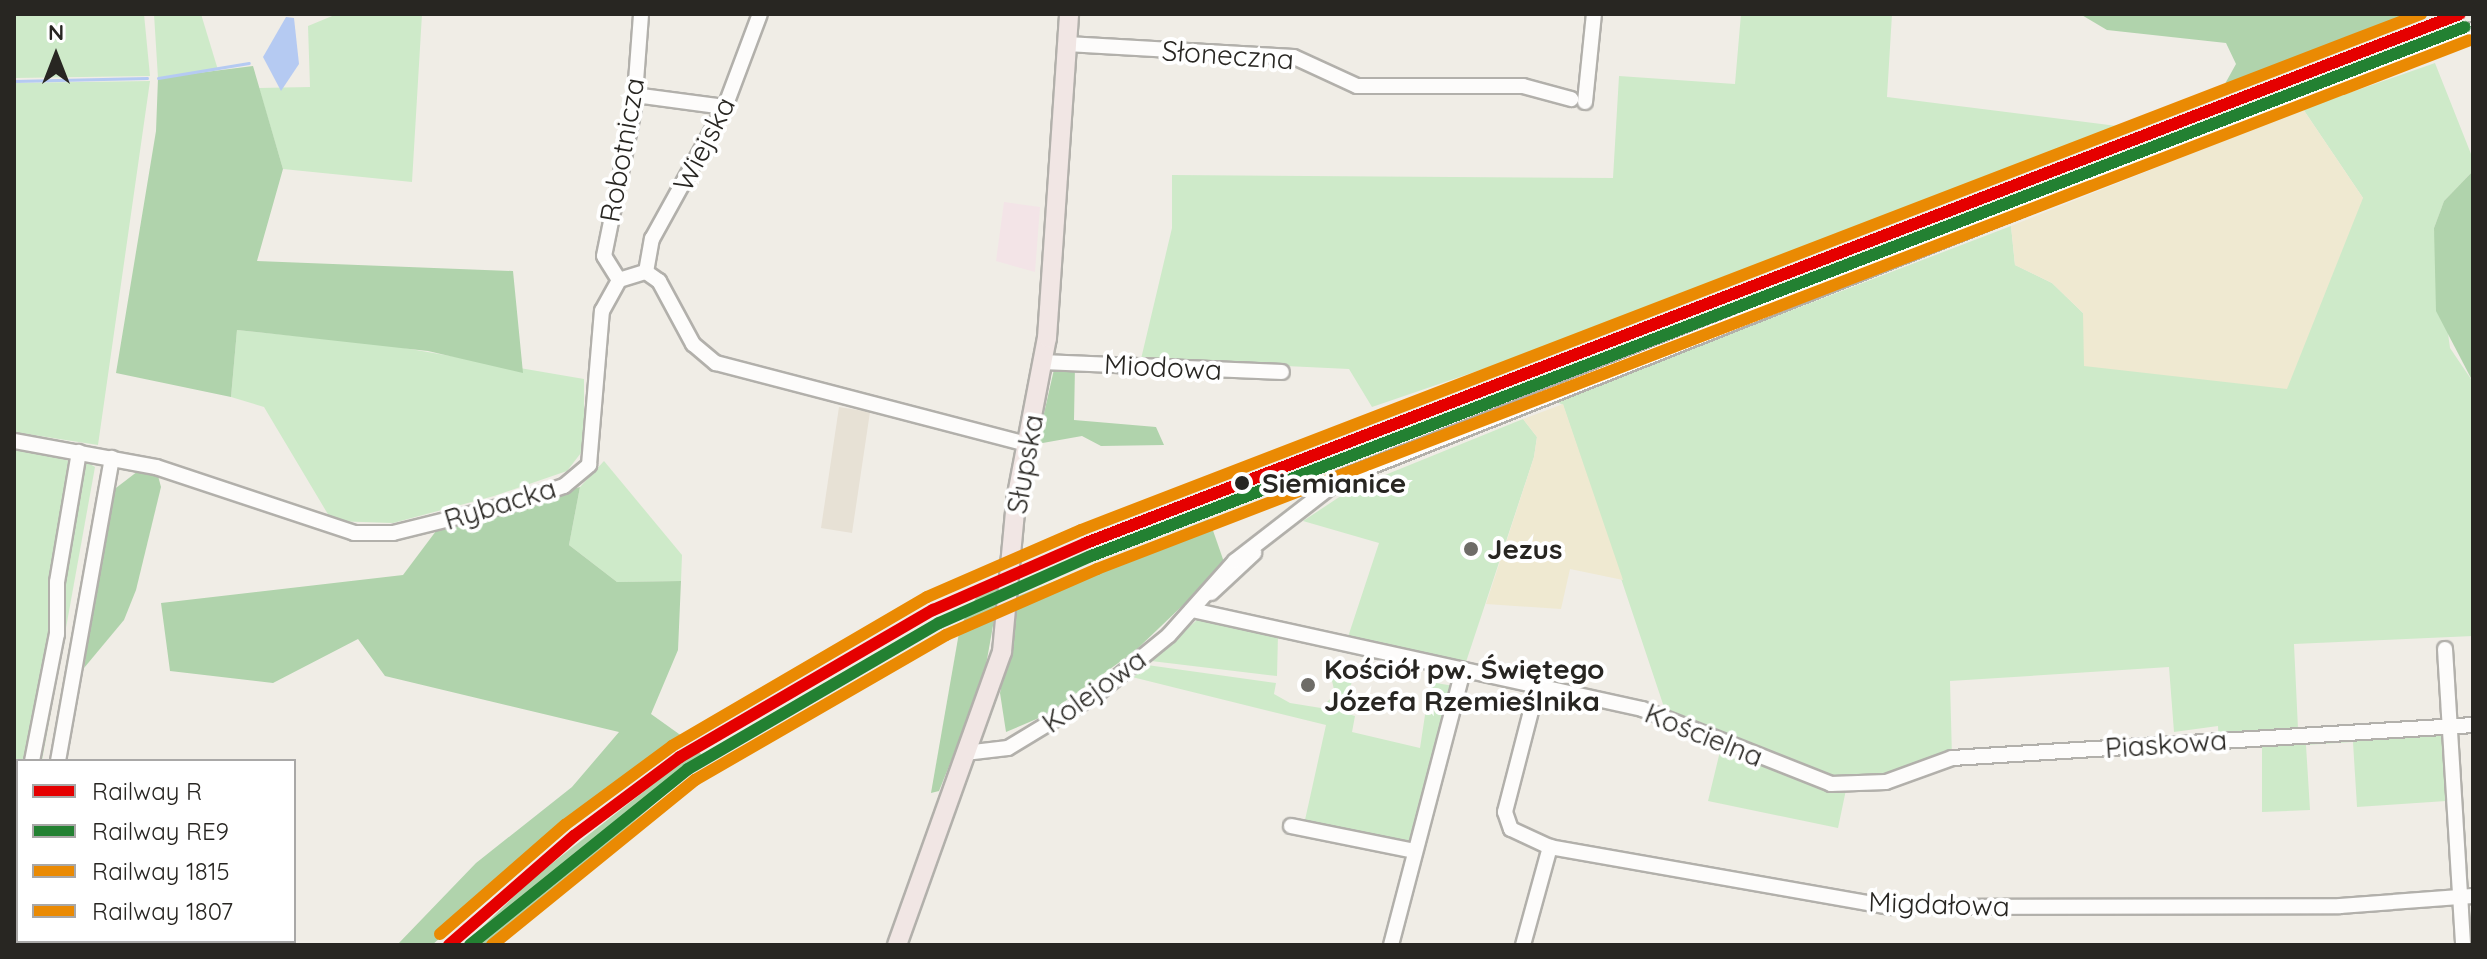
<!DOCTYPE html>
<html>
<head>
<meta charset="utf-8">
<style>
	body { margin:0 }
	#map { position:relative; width:2487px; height:959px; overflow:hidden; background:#f0ede6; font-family:Quicksand,sans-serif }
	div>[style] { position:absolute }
	.commercial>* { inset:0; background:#f3e4e7 }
	.built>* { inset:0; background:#e7e1d5 }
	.green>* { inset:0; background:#ceeac9 }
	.forest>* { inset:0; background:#b0d3ac }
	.sand>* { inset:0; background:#efe9d1 }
	.water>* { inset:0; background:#b5caf2 }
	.stream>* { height:3px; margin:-1.5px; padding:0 1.5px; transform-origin:1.5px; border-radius:1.5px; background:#b5caf2 }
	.roads { filter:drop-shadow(2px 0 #b2b0ab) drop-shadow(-2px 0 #b2b0ab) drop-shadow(0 2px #b2b0ab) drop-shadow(0 -2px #b2b0ab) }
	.minor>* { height:14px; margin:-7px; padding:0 7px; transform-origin:7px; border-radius:7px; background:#fdfcfb }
	.major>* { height:18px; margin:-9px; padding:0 9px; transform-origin:9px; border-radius:9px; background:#f1e6e4 }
	.rail-1>* { height:12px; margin:-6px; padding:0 6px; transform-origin:6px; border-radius:6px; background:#e50000 }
	.rail-2>* { height:12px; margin:-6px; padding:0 6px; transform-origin:6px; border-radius:6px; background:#238132 }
	.rail-3>* { height:12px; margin:-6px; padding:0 6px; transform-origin:6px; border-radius:6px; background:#ea8a03 }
	.rail-4>* { height:12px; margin:-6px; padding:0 6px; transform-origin:6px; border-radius:6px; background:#ea8a03 }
	.dots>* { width:22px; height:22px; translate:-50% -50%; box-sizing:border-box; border:4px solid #fff; border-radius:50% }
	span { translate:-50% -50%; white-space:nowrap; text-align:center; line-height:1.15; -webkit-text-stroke:8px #fff; paint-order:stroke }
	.street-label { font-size:28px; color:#282622 }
	.stop-label { font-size:28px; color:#282622; font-weight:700 }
	.left { translate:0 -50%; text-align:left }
	.poi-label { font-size:28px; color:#282622; font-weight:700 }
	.frame { position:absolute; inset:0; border:16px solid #282622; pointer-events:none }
	.legend { position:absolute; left:16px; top:759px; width:280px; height:184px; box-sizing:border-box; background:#fff; border:2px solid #a9a8a7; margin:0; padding:10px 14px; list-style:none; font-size:24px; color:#282622 }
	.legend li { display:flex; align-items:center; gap:16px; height:40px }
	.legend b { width:40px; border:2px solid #a9a8a7 }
	.north { position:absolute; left:16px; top:16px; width:80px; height:80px; -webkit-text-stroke:6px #fff; paint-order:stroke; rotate:0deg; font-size:22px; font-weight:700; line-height:32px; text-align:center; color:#282622 }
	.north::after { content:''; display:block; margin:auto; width:28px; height:36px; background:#282622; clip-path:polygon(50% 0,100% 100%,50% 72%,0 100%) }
</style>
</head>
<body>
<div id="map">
	<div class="commercial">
		<div style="clip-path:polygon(1004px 202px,1040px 207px,1035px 272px,996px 261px)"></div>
	</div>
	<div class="built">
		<div style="clip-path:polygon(839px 407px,870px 412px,852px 533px,821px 528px)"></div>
		<div style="clip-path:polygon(18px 932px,18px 941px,195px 945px,14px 945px)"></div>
	</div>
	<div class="green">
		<div style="clip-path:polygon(14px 14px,144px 14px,150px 76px,14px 78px)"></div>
		<div style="clip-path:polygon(154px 14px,201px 14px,218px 70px,158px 78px)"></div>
		<div style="clip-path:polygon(337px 14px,422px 14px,412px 182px,283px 169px,259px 88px,310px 87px,308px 26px)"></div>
		<div style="clip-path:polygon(1741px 14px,1892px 14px,1887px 97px,2125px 127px,1664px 307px,1372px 407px,1349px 369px,1141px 359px,1172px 228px,1172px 175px,1613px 178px,1619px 76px,1735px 84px)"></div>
		<div style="clip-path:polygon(2435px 63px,2473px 159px,2473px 171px,2444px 201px,2434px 228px,2450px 348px,2473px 382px,2473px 636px,2294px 644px,2298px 729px,2454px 722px,2461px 800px,2357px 807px,2353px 742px,2306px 745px,2310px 810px,2262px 812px,2262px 747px,2219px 750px,2218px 726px,2174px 732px,2169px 667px,1950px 681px,1952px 758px,1847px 785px,1838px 828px,1708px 801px,1723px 739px,1667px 716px,1563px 405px,1555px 401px,2011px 226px,2015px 265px,2052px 283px,2083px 313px,2363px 198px,2303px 109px)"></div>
		<div style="clip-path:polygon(150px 81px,98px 445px,14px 432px,14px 83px)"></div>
		<div style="clip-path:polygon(237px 330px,387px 345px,584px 379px,584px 449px,567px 471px,494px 496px,393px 523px,332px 521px,264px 407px,231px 397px)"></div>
		<div style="clip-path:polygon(1523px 419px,1537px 437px,1534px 457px,1463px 671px,1345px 646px,1379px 543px,1303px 521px,1353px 488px)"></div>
		<div style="clip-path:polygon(14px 446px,73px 462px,56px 612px,29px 761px,18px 761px,14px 819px)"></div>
		<div style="clip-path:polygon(82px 459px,95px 467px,42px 761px,35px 761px)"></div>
		<div style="clip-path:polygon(604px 461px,682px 555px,681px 581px,617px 582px,569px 545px,580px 487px)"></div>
		<div style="clip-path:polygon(1197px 620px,1278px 635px,1277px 676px,1151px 661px)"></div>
		<div style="clip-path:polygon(1338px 662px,1355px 666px,1345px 713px,1355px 716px,1352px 732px,1420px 748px,1430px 682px,1454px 686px,1413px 845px,1305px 820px,1326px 725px,1132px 677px,1147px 665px,1276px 683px,1274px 694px,1290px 703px,1321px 708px,1335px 694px,1330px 672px)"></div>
	</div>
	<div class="forest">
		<div style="clip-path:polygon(2080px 14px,2423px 14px,2221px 91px,2236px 64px,2226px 43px,2107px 30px)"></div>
		<div style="clip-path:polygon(253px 66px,283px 169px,257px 261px,513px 271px,523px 373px,428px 351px,237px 330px,231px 397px,116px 373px,156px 131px,158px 78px)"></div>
		<div style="clip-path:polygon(2473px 171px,2473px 382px,2436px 311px,2434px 228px,2444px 201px)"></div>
		<div style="clip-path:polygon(1055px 365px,1075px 366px,1074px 420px,1156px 427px,1164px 445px,1101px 446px,1082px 436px,1037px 444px)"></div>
		<div style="clip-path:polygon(142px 468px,157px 472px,161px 487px,136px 590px,124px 620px,84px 668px,112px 491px)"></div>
		<div style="clip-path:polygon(580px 487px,569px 545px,617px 582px,681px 581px,678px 650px,651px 714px,686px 739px,598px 799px,432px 945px,397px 945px,476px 863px,572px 787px,619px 732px,385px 676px,358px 639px,273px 683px,170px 671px,161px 603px,403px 575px,439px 527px)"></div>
		<div style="clip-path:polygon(1209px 519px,1225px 565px,1135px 651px,1046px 715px,1006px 732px,1000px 693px,1018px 596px)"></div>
		<div style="clip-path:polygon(1000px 586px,983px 682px,939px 791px,931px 793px,960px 627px,977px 596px)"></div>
		<div style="clip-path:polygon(697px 750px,706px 759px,492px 945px,464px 945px,532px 879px)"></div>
	</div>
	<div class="sand">
		<div style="clip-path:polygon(2303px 109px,2363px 198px,2287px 389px,2084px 366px,2083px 313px,2052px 283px,2015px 265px,2011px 226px)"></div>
		<div style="clip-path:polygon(1563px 404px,1623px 580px,1570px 569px,1561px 609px,1486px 604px,1534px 457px,1537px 437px,1523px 419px)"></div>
	</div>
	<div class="water">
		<div style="clip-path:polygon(286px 17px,294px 18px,299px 64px,281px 91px,263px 57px)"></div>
	</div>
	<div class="stream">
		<div style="left:158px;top:78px;width:92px;rotate:-9.4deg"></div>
		<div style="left:14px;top:81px;width:133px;rotate:-1.3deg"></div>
	</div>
	<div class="roads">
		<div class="minor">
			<div style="left:1067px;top:44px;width:227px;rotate:3.3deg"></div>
			<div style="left:1294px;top:57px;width:69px;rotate:24.7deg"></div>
			<div style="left:1357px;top:86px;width:166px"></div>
			<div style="left:1523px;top:86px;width:50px;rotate:15.2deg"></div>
			<div style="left:635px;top:95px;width:91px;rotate:7.6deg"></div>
			<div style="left:1585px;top:102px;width:88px;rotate:-84.2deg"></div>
			<div style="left:646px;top:272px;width:34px;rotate:-80deg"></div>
			<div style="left:652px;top:239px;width:151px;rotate:-61.1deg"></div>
			<div style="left:725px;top:107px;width:99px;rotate:-69.4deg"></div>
			<div style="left:619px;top:280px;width:28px;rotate:-122deg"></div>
			<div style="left:604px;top:256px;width:151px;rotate:-78.5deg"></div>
			<div style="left:634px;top:108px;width:94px;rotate:-85.7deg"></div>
			<div style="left:1043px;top:362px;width:239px;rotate:2.4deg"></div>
			<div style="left:14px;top:441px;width:144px;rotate:10.4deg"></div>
			<div style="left:156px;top:467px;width:209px;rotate:18.4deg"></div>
			<div style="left:354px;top:533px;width:39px"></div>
			<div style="left:393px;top:533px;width:125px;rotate:-13.9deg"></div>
			<div style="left:514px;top:503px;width:53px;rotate:-18.8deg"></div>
			<div style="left:564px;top:486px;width:33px;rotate:-40deg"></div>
			<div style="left:589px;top:465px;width:155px;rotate:-85.2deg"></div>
			<div style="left:602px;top:311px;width:35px;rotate:-61deg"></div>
			<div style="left:619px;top:280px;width:28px;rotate:-17deg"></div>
			<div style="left:646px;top:272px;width:16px;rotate:35deg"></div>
			<div style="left:659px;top:281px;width:72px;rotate:61.6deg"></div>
			<div style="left:693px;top:344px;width:30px;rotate:40deg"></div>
			<div style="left:716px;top:363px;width:322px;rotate:14.6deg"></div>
			<div style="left:1211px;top:593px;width:59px;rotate:-42.9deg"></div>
			<div style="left:1192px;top:610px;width:461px;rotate:12.4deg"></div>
			<div style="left:1642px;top:709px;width:203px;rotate:21.6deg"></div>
			<div style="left:1831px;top:784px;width:55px;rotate:-2.1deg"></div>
			<div style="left:1886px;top:782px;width:70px;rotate:-20deg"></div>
			<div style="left:1952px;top:758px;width:522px;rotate:-3.62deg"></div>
			<div style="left:2445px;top:649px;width:297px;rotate:86.5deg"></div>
			<div style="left:1537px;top:688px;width:128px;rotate:104.5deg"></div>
			<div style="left:1505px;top:812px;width:18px;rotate:71deg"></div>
			<div style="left:1511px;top:829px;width:43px;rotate:24.8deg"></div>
			<div style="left:1550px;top:847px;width:345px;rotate:10deg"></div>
			<div style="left:1890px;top:907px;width:450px;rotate:-0.1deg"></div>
			<div style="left:2340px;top:906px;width:133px;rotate:-4.3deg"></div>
			<div style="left:965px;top:753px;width:43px;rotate:-6.6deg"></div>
			<div style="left:1008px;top:748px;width:104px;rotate:-31.2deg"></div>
			<div style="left:1097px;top:694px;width:93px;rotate:-39.3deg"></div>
			<div style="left:1169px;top:635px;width:99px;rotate:-48.3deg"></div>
			<div style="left:1235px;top:561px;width:135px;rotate:-37.8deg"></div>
			<div style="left:1342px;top:478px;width:1216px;rotate:-21.61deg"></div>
			<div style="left:32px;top:761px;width:129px;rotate:-78.9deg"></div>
			<div style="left:57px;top:634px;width:52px;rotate:-90deg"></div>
			<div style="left:57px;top:582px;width:132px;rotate:-80.4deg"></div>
			<div style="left:58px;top:761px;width:308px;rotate:-79.9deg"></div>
			<div style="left:1291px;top:826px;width:126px;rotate:11.4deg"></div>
			<div style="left:14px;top:830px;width:15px;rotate:-74deg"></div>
			<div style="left:14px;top:920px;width:14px;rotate:-73deg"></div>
			<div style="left:1391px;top:945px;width:280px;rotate:-75.3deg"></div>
			<div style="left:1523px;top:945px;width:102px;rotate:-74.6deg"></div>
		</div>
		<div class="major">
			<div style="left:897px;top:945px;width:311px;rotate:-70.3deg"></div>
			<div style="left:1002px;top:652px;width:153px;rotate:-84.7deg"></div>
			<div style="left:1016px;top:500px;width:165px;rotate:-79.2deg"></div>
			<div style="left:1047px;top:338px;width:325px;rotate:-86.1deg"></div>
		</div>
	</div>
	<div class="rail-1">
		<div style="left:449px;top:945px;width:166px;rotate:-41.1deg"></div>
		<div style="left:574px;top:836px;width:132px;rotate:-36.7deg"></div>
		<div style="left:680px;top:757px;width:293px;rotate:-30.2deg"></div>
		<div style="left:933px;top:610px;width:167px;rotate:-23.6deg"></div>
		<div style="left:1086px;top:543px;width:1472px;rotate:-21.06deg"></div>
	</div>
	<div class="rail-2">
		<div style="left:470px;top:945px;width:280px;rotate:-38.9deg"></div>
		<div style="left:688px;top:769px;width:290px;rotate:-30.2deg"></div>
		<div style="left:939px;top:623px;width:166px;rotate:-23.8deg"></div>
		<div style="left:1091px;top:556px;width:1472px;rotate:-21.06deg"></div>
	</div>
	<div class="rail-3">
		<div style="left:440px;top:934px;width:166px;rotate:-41.1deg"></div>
		<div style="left:565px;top:825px;width:133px;rotate:-36.4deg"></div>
		<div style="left:672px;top:746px;width:295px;rotate:-30.3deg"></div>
		<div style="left:927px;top:597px;width:168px;rotate:-23.5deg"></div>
		<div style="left:1081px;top:530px;width:1436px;rotate:-21.06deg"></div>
	</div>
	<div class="rail-4">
		<div style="left:492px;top:945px;width:262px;rotate:-39.1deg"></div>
		<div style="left:695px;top:780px;width:290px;rotate:-30deg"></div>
		<div style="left:946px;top:635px;width:165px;rotate:-23.6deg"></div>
		<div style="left:1097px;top:569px;width:1471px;rotate:-21.07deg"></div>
	</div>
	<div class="dots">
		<div style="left:1242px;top:483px;background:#282622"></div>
		<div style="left:1471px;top:549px;background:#6e6c67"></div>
		<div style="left:1308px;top:685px;background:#6e6c67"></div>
	</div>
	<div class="street-label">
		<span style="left:1228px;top:55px;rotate:4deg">Słoneczna</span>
		<span style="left:704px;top:144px;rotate:-63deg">Wiejska</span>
		<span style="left:622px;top:150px;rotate:-80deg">Robotnicza</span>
		<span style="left:1163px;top:367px;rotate:3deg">Miodowa</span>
		<span style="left:1025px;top:464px;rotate:-80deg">Słupska</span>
		<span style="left:500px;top:504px;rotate:-17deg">Rybacka</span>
		<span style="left:1094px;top:691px;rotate:-36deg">Kolejowa</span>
		<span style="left:1704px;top:735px;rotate:22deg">Kościelna</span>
		<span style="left:2166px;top:744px;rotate:-4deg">Piaskowa</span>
		<span style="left:1939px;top:904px;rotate:2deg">Migdałowa</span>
	</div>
	<div class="stop-label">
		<span class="left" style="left:1262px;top:483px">Siemianice</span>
	</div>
	<div class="poi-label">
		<span class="left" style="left:1487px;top:549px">Jezus</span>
		<span class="left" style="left:1324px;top:685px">Kościół pw. Świętego<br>Józefa Rzemieślnika</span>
	</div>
	<div class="frame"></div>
	<ul class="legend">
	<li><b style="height:10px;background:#e50000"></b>Railway R</li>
	<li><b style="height:10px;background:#238132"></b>Railway RE9</li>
	<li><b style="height:10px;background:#ea8a03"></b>Railway 1815</li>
	<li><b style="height:10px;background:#ea8a03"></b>Railway 1807</li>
	</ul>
	<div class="north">N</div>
</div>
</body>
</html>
